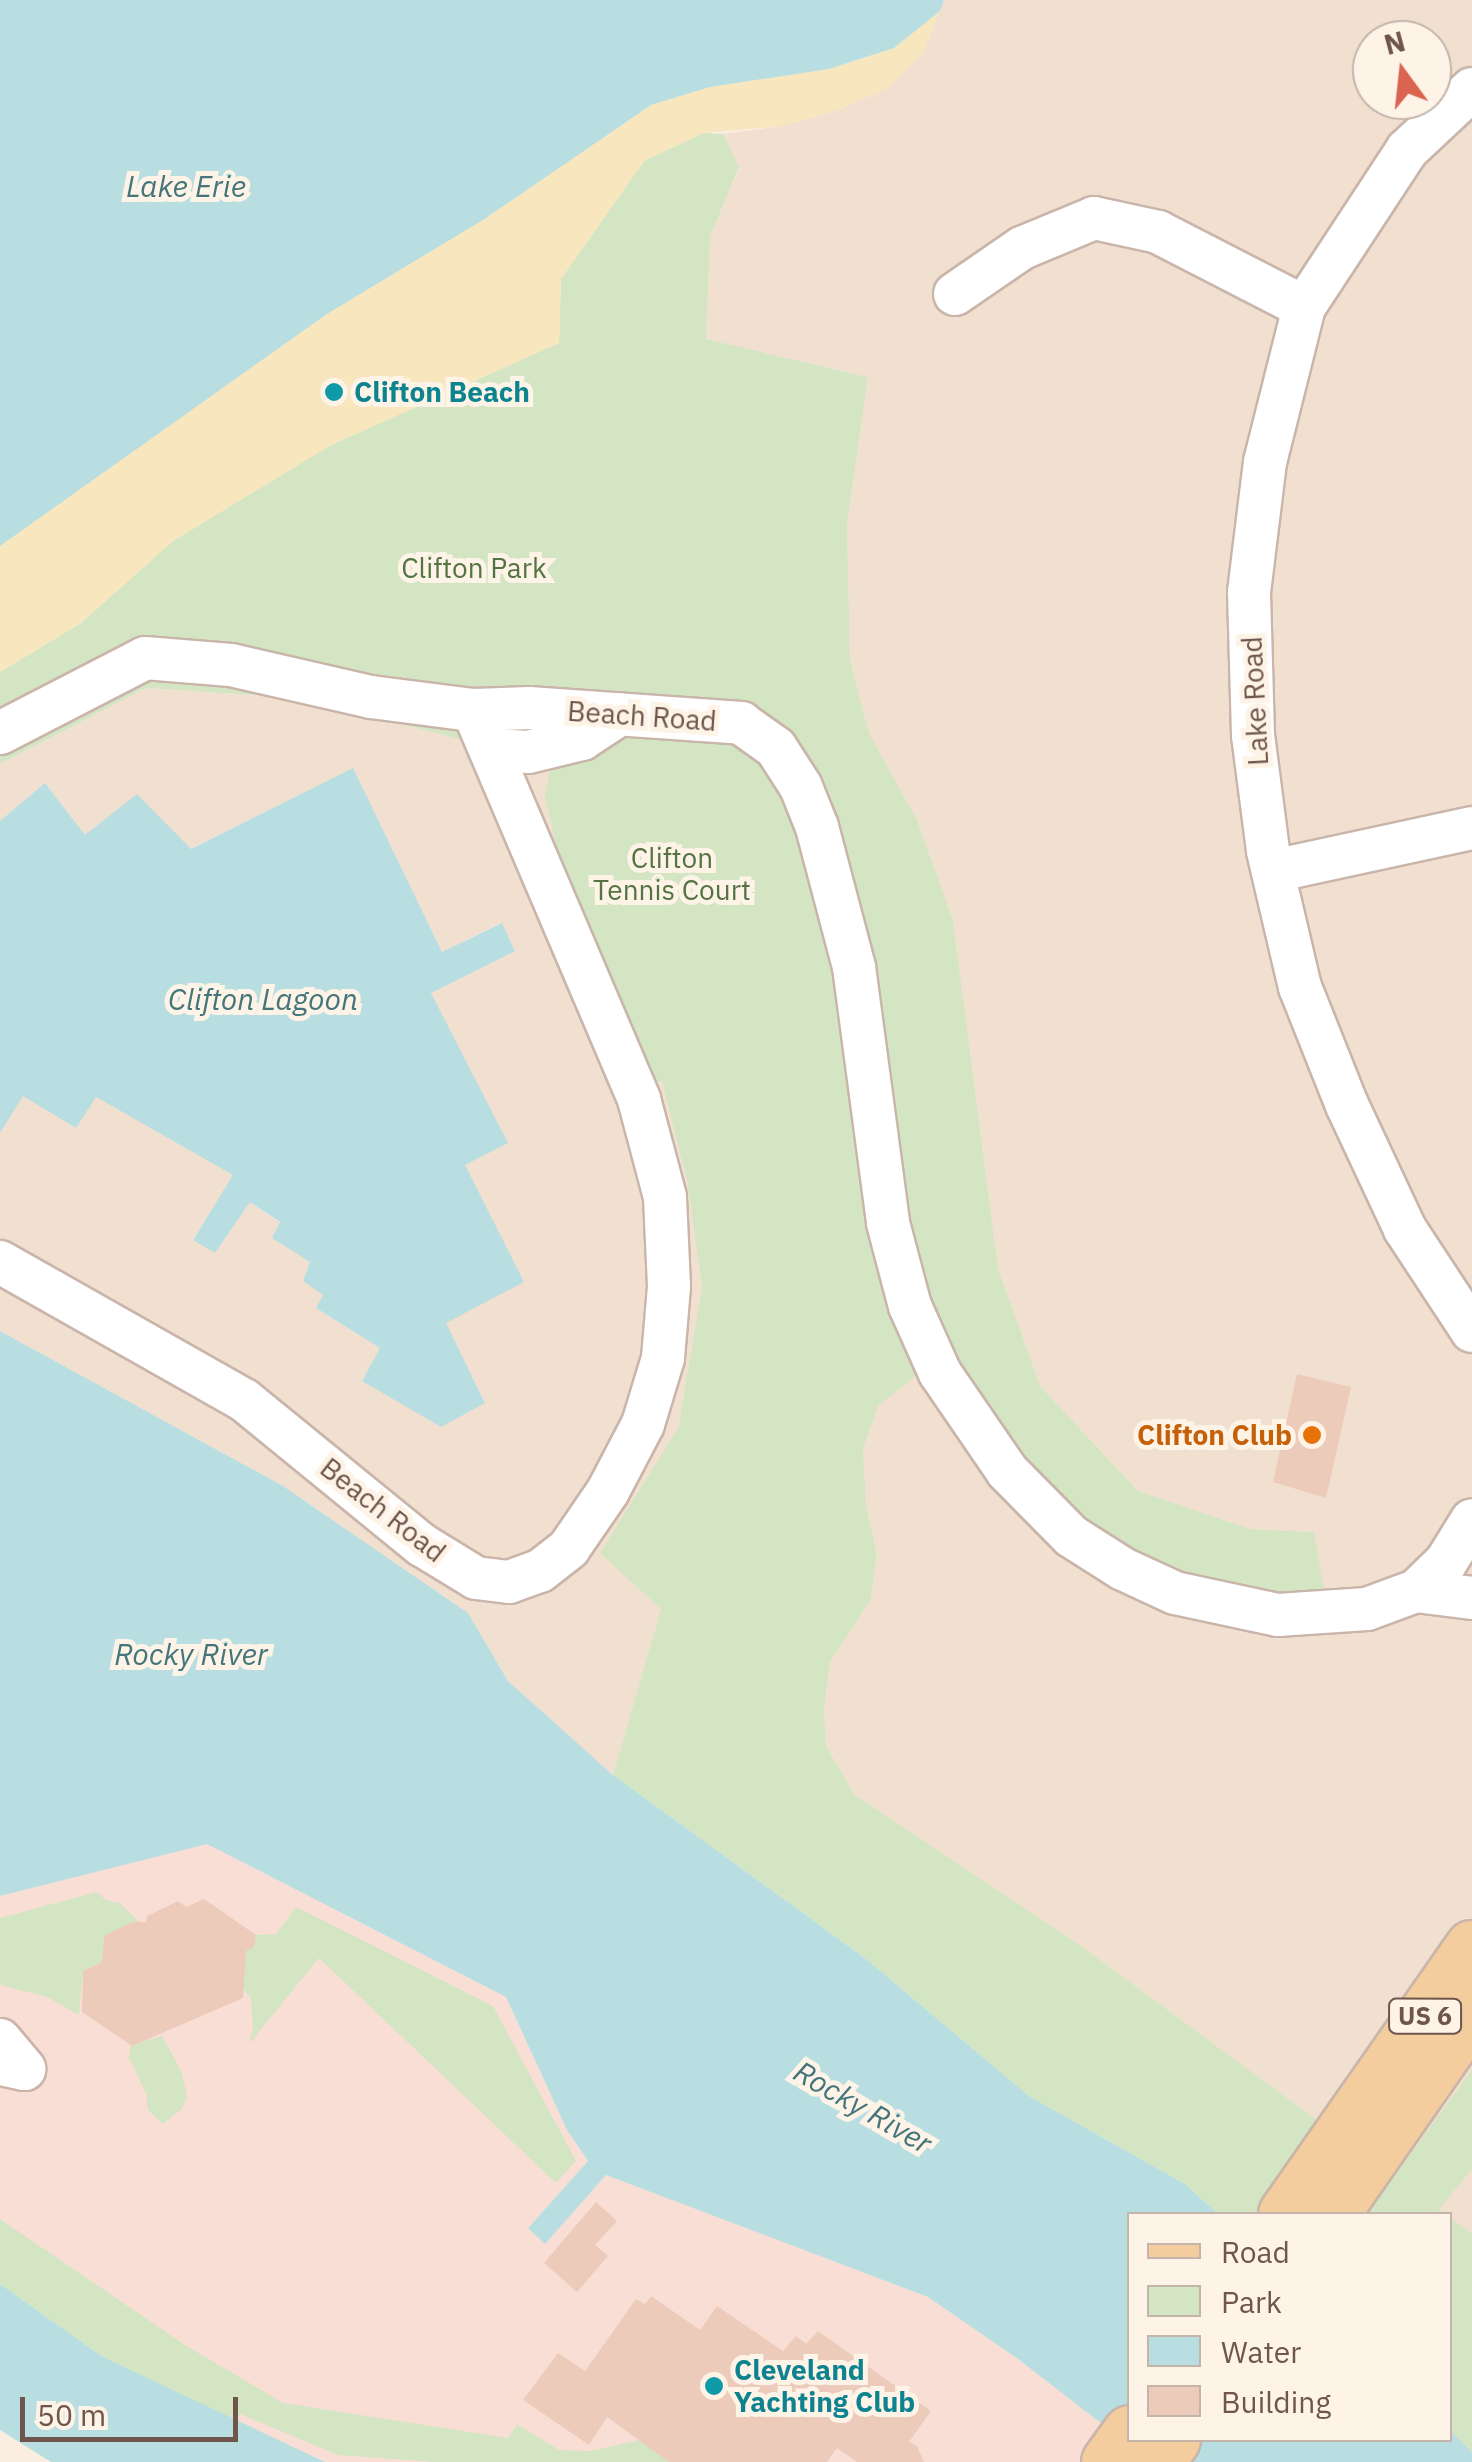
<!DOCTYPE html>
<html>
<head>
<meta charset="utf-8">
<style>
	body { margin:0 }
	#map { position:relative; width:1472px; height:2462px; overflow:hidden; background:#faeee1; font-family:"IBM Plex Sans",sans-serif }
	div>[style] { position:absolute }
	.residential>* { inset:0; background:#f1dfd0 }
	.commercial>* { inset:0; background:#f9ded6 }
	.green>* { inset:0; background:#d3e5c2 }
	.sand>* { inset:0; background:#f7e6be }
	.water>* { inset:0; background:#b8dee1 }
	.building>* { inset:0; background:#edcbbb }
	.roads { filter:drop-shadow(2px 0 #c9b5aa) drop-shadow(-2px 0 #c9b5aa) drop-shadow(0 2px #c9b5aa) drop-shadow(0 -2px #c9b5aa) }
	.minor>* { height:42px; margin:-21px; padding:0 21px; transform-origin:21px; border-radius:21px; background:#fff }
	.major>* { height:52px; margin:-26px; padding:0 26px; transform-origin:26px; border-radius:26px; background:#f4cd9e }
	.dots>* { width:28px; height:28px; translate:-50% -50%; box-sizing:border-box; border:5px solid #fdf3e7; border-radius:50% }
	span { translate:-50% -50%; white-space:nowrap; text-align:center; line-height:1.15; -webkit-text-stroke:10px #fdf3e7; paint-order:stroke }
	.shield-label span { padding:2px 8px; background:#fdf3e7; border:2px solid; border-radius:8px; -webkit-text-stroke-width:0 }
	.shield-label { font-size:25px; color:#6f554b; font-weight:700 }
	.culture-label { font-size:28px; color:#0d838f; font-weight:700 }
	.left { translate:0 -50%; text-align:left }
	.park-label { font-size:28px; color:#557443 }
	.street-label { font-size:28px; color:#6f554b }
	.food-label { font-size:28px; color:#c56008; font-weight:700 }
	.right { translate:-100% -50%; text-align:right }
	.water-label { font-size:30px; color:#43757a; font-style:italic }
	.legend { position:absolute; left:1127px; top:2212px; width:325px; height:230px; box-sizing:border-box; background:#fdf3e7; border:2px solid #c4b4a9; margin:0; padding:12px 18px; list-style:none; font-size:30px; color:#6f554b }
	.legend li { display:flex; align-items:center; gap:20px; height:50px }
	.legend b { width:50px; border:2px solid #c4b4a9 }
	.north { position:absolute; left:1352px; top:20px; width:100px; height:100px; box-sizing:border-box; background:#fdf3e7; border:2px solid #c4b4a9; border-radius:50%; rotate:345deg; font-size:28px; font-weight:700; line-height:40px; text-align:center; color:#6f554b }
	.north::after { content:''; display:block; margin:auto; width:35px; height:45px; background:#da6450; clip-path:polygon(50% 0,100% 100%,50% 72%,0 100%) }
	.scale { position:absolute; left:20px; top:2397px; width:218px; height:45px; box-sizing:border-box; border:5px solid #6f554b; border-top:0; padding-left:12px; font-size:30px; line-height:35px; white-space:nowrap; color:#6f554b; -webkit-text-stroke:8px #fdf3e7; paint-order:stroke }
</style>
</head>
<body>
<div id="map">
	<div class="residential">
		<div style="clip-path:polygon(evenodd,944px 0,1472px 0,1472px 2235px,1081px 1946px,855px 1795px,826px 1746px,824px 1708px,830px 1662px,871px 1599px,877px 1555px,866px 1504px,863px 1449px,878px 1406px,944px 1354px,1125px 1554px,1314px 1532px,1250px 1529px,1138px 1491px,1040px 1386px,998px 1268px,953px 920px,917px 820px,869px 733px,850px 659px,847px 524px,868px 377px,706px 339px,710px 237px,739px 168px,723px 134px,783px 126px,841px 109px,889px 87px,923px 53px,944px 0,1372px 40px,1432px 40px,1432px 100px,1372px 100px,1372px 40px)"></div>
		<div style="clip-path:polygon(146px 688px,298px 698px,551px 762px,648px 1086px,662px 1081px,687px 1180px,702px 1287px,678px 1428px,601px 1553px,661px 1609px,613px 1775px,508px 1681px,468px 1613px,283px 1486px,0 1331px,0 1133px,23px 1095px,76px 1128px,95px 1096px,234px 1175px,193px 1239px,215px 1253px,250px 1202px,280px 1223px,311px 1262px,324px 1295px,317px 1308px,380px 1348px,362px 1381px,485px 1402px,445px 1323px,464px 1165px,507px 1143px,431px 993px,515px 950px,501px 923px,442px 952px,353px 769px,190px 849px,85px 835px,45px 783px,0 821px,0 764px)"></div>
	</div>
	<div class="commercial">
		<div style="clip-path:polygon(206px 1843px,506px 1997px,567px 2130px,588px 2161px,528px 2228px,545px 2243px,606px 2175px,627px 2182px,928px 2297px,1018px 2359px,1151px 2462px,325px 2462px,215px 2413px,0 2284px,0 1896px)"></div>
	</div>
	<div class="green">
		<div style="clip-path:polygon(703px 133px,723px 134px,739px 167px,710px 237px,706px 339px,868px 377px,847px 524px,850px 659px,869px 733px,917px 820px,953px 920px,998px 1268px,1040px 1386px,1138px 1491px,1250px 1529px,1314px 1532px,1324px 1591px,1272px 1595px,1195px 1585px,1125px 1554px,1068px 1511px,1011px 1450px,944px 1354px,878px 1406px,863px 1449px,866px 1504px,877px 1555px,871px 1599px,830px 1662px,824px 1708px,826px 1746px,855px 1795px,1081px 1946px,1394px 2177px,1472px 2070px,1472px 2169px,1439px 2209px,1445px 2214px,1218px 2214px,1185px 2184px,1029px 2096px,866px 1959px,613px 1775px,661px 1609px,600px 1553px,678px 1428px,702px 1287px,687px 1180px,662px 1081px,648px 1086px,566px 888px,545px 796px,551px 762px,298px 698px,146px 688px,0 764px,0 672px,81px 623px,173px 541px,331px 445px,559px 343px,561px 279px,644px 161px)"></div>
		<div style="clip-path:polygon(97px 1892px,106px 1900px,120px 1903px,141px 1924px,104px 1936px,102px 1962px,83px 1971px,79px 2015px,47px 1997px,0 1985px,0 1918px)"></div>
		<div style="clip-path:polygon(296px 1907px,493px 2006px,576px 2161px,556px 2183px,319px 1958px,249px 2044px,253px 2028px,251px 1998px,243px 1989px,246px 1951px,254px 1947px,256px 1935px,276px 1934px)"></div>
		<div style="clip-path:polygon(162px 2036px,182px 2073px,187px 2095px,182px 2109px,163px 2124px,148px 2110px,146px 2093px,129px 2058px,131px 2045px)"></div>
		<div style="clip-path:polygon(1450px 2218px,1472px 2234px,1472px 2452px,1450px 2431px)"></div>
		<div style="clip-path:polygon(0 2219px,185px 2345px,283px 2403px,508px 2438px,517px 2424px,559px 2450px,590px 2451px,639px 2440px,669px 2462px,436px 2462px,338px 2455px,240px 2414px,235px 2422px,103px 2357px,0 2284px)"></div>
	</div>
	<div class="sand">
		<div style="clip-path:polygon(940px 11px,923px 53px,889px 87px,841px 109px,783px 126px,703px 133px,644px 161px,561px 279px,559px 343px,331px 445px,173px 541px,81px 623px,0 672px,0 546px,148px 440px,327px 314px,483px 220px,651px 105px,710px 87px,829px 69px,894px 48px)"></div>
	</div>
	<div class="water">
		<div style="clip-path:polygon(0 0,944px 0,940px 11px,894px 48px,829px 69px,710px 87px,651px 105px,483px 220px,327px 314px,0 546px)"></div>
		<div style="clip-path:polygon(353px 768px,442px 952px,502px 923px,515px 951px,431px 993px,508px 1143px,465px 1165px,524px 1282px,446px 1323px,485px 1403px,441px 1427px,362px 1381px,380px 1348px,316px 1308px,323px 1295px,303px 1281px,310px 1262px,272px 1238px,280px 1222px,250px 1202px,215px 1253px,193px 1240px,233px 1175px,96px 1097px,76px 1128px,23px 1096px,0 1133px,0 821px,45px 783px,85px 835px,137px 794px,191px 849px)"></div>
		<div style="clip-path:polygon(0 1331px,283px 1486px,468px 1613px,508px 1681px,613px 1775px,866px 1959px,1029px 2096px,1185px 2184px,1218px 2214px,1130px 2214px,1130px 2440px,1450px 2440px,1450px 2431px,1472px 2452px,1472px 2462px,1151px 2462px,1018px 2359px,928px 2297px,606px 2175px,545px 2244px,528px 2228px,588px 2161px,567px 2130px,506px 1997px,207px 1844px,0 1896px)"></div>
		<div style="clip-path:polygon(0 2284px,103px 2357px,325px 2462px,51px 2462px,0 2430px)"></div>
	</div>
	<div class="building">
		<div style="clip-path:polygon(1297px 1374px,1351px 1387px,1326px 1498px,1273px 1482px)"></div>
		<div style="clip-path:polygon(204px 1899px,256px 1935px,254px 1947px,246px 1951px,243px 1998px,132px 2046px,82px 2012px,83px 1971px,102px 1962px,104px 1936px,132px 1922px,146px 1922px,147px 1916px,178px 1901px,186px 1907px)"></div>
		<div style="clip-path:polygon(596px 2202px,617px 2221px,595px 2245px,608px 2256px,577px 2292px,544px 2263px)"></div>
		<div style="clip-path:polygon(651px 2296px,700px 2330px,717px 2306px,783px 2351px,796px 2336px,806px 2344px,818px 2331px,931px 2411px,909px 2442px,917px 2446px,924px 2462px,857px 2462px,837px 2448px,827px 2462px,669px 2462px,607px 2417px,589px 2445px,523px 2400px,558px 2353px,585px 2371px,636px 2299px,645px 2304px)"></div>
	</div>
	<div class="roads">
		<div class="minor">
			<div style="left:1472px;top:89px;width:89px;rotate:136.8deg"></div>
			<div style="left:1407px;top:150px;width:188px;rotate:123.3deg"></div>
			<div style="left:1304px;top:307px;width:160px;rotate:104.1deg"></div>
			<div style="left:1265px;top:462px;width:131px;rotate:97deg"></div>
			<div style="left:1249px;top:592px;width:143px;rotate:88.4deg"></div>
			<div style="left:1253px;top:735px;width:117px;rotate:82.6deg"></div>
			<div style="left:1268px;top:851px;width:140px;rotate:76.8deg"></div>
			<div style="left:1300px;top:987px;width:127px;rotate:68.3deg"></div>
			<div style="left:1347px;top:1105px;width:137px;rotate:64.9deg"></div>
			<div style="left:1405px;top:1229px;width:122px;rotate:56.7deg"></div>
			<div style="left:955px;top:294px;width:81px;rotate:-34.5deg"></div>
			<div style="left:1022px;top:248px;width:78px;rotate:-22.6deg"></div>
			<div style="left:1094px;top:218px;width:66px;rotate:12.3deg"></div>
			<div style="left:1158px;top:232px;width:164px;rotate:27.2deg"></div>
			<div style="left:0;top:733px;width:163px;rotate:-27.3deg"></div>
			<div style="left:145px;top:658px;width:86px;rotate:4.7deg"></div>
			<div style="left:231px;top:665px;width:144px;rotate:12.9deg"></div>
			<div style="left:371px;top:697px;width:103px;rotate:7.3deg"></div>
			<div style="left:473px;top:710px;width:56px;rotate:-2deg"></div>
			<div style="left:529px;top:708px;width:213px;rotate:4deg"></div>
			<div style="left:741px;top:723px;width:43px;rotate:35.5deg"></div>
			<div style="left:776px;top:748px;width:46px;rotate:57.3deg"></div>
			<div style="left:801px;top:787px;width:43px;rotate:68.2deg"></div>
			<div style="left:817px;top:827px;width:145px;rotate:75.2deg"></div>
			<div style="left:854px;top:967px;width:258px;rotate:82.4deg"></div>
			<div style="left:888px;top:1223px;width:86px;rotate:75.2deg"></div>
			<div style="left:910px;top:1306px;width:73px;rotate:65.9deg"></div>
			<div style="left:940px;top:1373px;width:119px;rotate:55.6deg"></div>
			<div style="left:1007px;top:1471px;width:91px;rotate:45.4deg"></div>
			<div style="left:1071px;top:1536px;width:62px;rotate:32.4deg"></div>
			<div style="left:1123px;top:1569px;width:57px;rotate:24.8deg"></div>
			<div style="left:1175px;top:1593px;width:105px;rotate:12.1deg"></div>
			<div style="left:1278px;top:1615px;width:89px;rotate:-3.9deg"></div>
			<div style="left:1367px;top:1609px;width:52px;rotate:-20.2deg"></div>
			<div style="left:1416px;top:1591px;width:42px;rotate:-44deg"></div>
			<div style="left:1446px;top:1562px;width:49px;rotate:-58.2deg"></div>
			<div style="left:492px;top:750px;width:36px;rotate:3deg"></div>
			<div style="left:528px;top:752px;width:56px;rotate:-13.5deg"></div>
			<div style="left:582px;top:739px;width:45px;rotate:-33.3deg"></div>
			<div style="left:1273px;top:871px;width:204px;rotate:-12.2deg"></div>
			<div style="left:0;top:1262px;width:280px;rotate:29.5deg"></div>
			<div style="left:244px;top:1400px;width:230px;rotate:39.2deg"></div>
			<div style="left:422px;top:1545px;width:63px;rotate:31.4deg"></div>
			<div style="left:476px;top:1578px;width:33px;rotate:7deg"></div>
			<div style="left:509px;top:1582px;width:33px;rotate:-20deg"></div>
			<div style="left:540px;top:1571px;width:37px;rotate:-38deg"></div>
			<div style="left:569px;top:1548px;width:69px;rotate:-55.6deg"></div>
			<div style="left:608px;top:1491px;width:76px;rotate:-62.4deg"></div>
			<div style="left:643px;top:1424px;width:69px;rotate:-73.1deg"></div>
			<div style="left:663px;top:1358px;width:72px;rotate:-85.2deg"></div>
			<div style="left:669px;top:1286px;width:89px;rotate:-92.6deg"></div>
			<div style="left:665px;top:1197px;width:101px;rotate:-104.9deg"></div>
			<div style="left:639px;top:1099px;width:423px;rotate:-113.1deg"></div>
			<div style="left:1416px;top:1591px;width:56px;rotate:7.1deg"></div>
			<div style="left:0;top:2040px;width:38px;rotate:50deg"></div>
			<div style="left:24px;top:2069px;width:25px;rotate:-168deg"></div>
		</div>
		<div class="major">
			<div style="left:1285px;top:2214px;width:326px;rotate:-55deg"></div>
			<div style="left:1333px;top:2214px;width:243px;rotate:-55.1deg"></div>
			<div style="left:1108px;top:2462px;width:37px;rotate:-54deg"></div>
			<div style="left:1158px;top:2462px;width:27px;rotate:-54deg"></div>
		</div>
	</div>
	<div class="dots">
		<div style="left:334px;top:392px;background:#0f9aa8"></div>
		<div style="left:1312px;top:1435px;background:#e8710a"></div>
		<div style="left:714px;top:2386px;background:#0f9aa8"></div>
	</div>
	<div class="shield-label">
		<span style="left:1425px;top:2016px">US 6</span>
	</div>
	<div class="culture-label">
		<span class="left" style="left:354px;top:392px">Clifton Beach</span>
		<span class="left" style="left:734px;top:2386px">Cleveland<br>Yachting Club</span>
	</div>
	<div class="park-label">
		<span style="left:474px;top:568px">Clifton Park</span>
		<span style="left:672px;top:874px">Clifton<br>Tennis Court</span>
	</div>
	<div class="street-label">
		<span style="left:1255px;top:701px;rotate:-93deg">Lake Road</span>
		<span style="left:642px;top:716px;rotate:4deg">Beach Road</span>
		<span style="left:383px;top:1510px;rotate:38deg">Beach Road</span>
	</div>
	<div class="food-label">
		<span class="right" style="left:1292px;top:1435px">Clifton Club</span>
	</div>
	<div class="water-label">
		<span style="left:186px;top:186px">Lake Erie</span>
		<span style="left:263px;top:999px">Clifton Lagoon</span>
		<span style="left:191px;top:1654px">Rocky River</span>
		<span style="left:863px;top:2107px;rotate:30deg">Rocky River</span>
	</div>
	<ul class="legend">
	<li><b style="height:12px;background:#f4cd9e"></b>Road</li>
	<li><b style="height:28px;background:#d3e5c2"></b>Park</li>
	<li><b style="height:28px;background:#b8dee1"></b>Water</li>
	<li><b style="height:28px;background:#edcbbb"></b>Building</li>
	</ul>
	<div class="north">N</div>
	<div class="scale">50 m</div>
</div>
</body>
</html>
